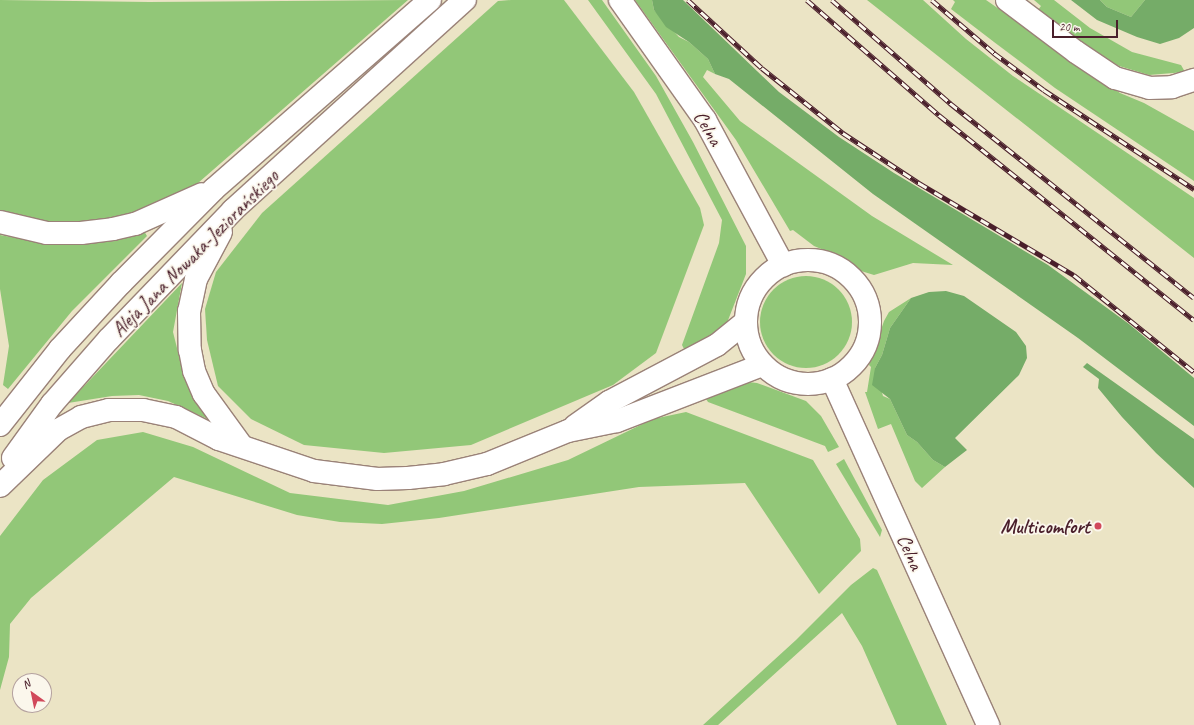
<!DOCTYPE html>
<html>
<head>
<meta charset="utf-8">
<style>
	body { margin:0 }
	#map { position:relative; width:1194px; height:725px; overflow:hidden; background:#ebe4c5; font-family:Caveat,sans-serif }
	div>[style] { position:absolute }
	.green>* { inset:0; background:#92c778 }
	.round { border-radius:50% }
	.forest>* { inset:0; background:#75ac68 }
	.roads { filter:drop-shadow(1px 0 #9a8278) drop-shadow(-1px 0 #9a8278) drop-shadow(0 1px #9a8278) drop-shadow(0 -1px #9a8278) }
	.minor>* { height:22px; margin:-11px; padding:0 11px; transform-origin:11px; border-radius:11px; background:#fff }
	.minor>.ring { margin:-11px; padding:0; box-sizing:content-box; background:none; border:22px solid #fff; border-radius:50% }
	.major>* { height:22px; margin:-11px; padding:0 11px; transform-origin:11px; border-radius:11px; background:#fff }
	.rail>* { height:4.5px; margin-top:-2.25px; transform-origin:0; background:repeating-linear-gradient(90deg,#fbf7ec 0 9px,#4a1f2b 0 18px); box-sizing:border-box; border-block:1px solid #4a1f2b }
	.dots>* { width:11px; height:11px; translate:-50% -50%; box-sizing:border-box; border:2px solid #fbf7ec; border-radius:50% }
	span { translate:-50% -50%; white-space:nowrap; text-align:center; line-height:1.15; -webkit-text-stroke:3.5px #fbf7ec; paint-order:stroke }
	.street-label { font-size:20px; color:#4a1f2b }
	.poi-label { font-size:20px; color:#4a1f2b; font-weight:700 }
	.right { translate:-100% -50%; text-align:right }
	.north { position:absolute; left:12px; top:673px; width:40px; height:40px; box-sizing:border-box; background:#fbf7ec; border:1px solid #b4a19f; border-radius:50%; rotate:327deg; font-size:11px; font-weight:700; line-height:16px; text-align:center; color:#4a1f2b }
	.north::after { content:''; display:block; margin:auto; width:14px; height:18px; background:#d1495b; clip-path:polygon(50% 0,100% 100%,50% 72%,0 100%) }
	.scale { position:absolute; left:1052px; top:20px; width:66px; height:18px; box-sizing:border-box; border:2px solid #4a1f2b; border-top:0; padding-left:5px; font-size:12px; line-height:14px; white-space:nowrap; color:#4a1f2b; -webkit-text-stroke:3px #fbf7ec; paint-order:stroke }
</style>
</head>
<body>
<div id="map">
	<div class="green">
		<div style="clip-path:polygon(0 0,149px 2px,408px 0,198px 183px,152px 210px,109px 222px,58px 227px,0 211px)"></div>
		<div style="clip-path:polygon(511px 0,564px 0,634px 92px,700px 208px,704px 225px,656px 353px,613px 385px,471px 445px,384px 453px,304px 445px,251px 419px,218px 386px,207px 340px,205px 309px,216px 272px,262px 213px,498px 1px)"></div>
		<div style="clip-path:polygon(588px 0,602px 0,656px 76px,693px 142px,746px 246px,746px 274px,725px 328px,686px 353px,682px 345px,719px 243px,722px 220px,656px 94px)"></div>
		<div style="clip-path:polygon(635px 0,652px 0,654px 10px,679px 37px,689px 42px,708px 59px,715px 74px,707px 70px,703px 77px,740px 121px,872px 216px,953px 265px,913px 263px,874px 275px,861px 271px,848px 260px,814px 246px,793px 230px,790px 231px,736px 140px)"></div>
		<div style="clip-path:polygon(867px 0,923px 0,966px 39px,1013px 76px,1194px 198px,1194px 258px)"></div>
		<div style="clip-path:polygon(953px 0,986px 0,1120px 93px,1144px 103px,1194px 131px,1194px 181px,1055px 88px,994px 42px,951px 9px,955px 2px)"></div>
		<div style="clip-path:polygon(1034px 0,1054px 0,1090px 28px,1132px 52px,1181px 65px,1185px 72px,1149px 75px,1119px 66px,1092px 50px,1038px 10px,1041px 6px)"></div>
		<div style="clip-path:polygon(1100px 0,1145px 0,1131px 17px,1107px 7px)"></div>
		<div style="clip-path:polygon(144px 231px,147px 236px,72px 311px,8px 389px,3px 385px,9px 346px,0 289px,0 235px,55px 245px,115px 241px)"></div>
		<div class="round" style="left:760px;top:276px;width:92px;height:92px"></div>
		<div style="clip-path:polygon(182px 283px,173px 332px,182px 368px,212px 421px,168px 401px,139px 395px,112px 396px,68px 403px)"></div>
		<div style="clip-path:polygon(911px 298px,890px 328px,882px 355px,875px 368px,883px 396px,890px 399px,907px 435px,917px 442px,933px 460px,945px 467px,922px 488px,915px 481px,891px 424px,878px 429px,865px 392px,867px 392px,871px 367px,869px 365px,884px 321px,889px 312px)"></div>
		<div style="clip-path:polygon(739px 381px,757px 383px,806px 401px,821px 416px,839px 447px,828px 452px,825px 446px,708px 402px,703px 394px)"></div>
		<div style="clip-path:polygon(686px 412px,813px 460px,860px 539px,861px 551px,819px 594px,745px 483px,639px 487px,439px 518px,382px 524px,340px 522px,297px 515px,174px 477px,31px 598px,10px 624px,9px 657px,0 690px,0 536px,43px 480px,97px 440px,143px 432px,193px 447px,290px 493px,388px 505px,464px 491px,568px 460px,653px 419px)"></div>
		<div style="clip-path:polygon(844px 459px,882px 530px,880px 537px,836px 464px)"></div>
		<div style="clip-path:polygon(873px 568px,877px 570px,947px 725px,897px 725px,862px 646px,842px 613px,718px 725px,703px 725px,796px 640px,851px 585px)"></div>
	</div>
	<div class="forest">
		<div style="clip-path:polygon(652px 0,683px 0,779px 92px,839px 137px,894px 173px,1048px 265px,1129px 324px,1194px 378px,1194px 426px,1078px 338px,873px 194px,729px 79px,715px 74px,708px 59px,689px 42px,666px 27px,654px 10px)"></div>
		<div style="clip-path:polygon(1071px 0,1100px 0,1107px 7px,1131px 17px,1145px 0,1194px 0,1194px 28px,1179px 38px,1160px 44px,1137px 37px,1097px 20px)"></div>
		<div style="clip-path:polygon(946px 291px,964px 296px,1016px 332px,1026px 346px,1027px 358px,1019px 375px,955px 438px,967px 450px,945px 467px,933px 460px,917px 442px,907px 435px,890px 399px,872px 385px,875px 368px,882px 355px,890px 328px,911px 298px,929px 292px)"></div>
		<div style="clip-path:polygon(1087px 363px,1194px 439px,1194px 488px,1156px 453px,1122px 417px,1098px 388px,1099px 379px,1083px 367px)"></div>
	</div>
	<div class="roads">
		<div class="minor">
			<div style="left:620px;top:0;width:147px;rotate:54.7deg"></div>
			<div style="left:705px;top:120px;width:165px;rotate:61.7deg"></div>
			<div style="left:1007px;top:0;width:86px;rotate:37deg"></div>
			<div style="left:1076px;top:52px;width:47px;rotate:33.7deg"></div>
			<div style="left:1115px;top:78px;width:35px;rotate:16deg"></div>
			<div style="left:1149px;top:88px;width:23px;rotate:-2deg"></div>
			<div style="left:1172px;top:87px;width:23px;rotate:-18deg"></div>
			<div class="ring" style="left:746px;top:260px;width:102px;height:102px"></div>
			<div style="left:832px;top:379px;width:380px;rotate:65.7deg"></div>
		</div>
		<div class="major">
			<div style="left:0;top:222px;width:48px;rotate:13.2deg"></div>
			<div style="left:47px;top:233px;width:34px"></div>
			<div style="left:81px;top:233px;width:32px;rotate:-7deg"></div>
			<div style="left:113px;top:229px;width:23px;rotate:-13deg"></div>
			<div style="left:135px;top:224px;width:73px;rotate:-24.1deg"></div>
			<div style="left:221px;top:232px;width:53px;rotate:118deg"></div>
			<div style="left:196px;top:279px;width:33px;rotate:102deg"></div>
			<div style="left:189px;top:311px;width:39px;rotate:89deg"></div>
			<div style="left:190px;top:350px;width:21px;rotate:79deg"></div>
			<div style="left:194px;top:371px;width:25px;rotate:67deg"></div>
			<div style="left:204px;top:394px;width:63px;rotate:54deg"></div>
			<div style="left:0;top:425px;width:97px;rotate:-51.7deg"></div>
			<div style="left:60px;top:349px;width:90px;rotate:-47.3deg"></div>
			<div style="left:121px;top:283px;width:132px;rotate:-45.3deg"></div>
			<div style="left:214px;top:189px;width:287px;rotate:-41.2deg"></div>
			<div style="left:575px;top:426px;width:42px;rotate:-35.2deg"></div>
			<div style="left:609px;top:402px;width:122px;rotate:-27.8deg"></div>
			<div style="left:717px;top:345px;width:36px;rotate:-39deg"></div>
			<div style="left:13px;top:458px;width:67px;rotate:-54.2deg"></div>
			<div style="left:52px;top:404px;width:86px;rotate:-48.8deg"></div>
			<div style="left:109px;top:339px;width:179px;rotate:-46.1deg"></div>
			<div style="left:233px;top:210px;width:313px;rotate:-42.2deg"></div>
			<div style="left:0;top:486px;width:81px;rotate:-44deg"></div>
			<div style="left:58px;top:430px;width:26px;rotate:-29deg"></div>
			<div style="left:81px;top:417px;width:29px;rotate:-14deg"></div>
			<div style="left:109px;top:410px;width:34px"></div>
			<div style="left:143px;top:410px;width:34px;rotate:12deg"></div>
			<div style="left:176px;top:417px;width:48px;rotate:27.1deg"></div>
			<div style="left:219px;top:439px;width:100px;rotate:18.6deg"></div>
			<div style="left:314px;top:471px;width:64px;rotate:7.2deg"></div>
			<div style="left:377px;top:479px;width:31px;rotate:-2deg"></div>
			<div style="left:408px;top:478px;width:36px;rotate:-6deg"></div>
			<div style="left:444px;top:474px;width:44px;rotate:-13.1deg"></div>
			<div style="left:487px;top:464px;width:87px;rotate:-22.2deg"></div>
			<div style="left:568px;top:431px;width:50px;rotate:-11.5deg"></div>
			<div style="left:617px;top:421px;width:155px;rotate:-21.1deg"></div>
		</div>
	</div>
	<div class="rail">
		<div style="left:688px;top:0;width:100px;rotate:42.6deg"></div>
		<div style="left:762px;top:68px;width:104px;rotate:38.7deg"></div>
		<div style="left:843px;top:133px;width:91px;rotate:33.3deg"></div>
		<div style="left:919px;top:183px;width:180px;rotate:30.7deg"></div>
		<div style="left:1074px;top:275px;width:154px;rotate:38.9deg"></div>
		<div style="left:807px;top:0;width:175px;rotate:41.1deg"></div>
		<div style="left:939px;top:115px;width:327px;rotate:38.8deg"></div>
		<div style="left:832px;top:0;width:157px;rotate:41.1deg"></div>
		<div style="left:950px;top:103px;width:312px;rotate:38.6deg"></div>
		<div style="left:932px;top:0;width:82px;rotate:40.5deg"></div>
		<div style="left:994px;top:53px;width:62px;rotate:36.5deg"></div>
		<div style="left:1044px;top:90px;width:180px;rotate:33.4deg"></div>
	</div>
	<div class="dots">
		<div style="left:1098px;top:526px;background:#d1495b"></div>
	</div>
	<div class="street-label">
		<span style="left:708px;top:128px;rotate:59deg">Celna</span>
		<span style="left:195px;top:253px;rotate:-45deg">Aleja Jana Nowaka-Jeziorańskiego</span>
		<span style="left:910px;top:552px;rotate:66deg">Celna</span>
	</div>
	<div class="poi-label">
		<span class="right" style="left:1090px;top:526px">Multicomfort</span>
	</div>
	<div class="north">N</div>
	<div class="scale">20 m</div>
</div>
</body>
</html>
